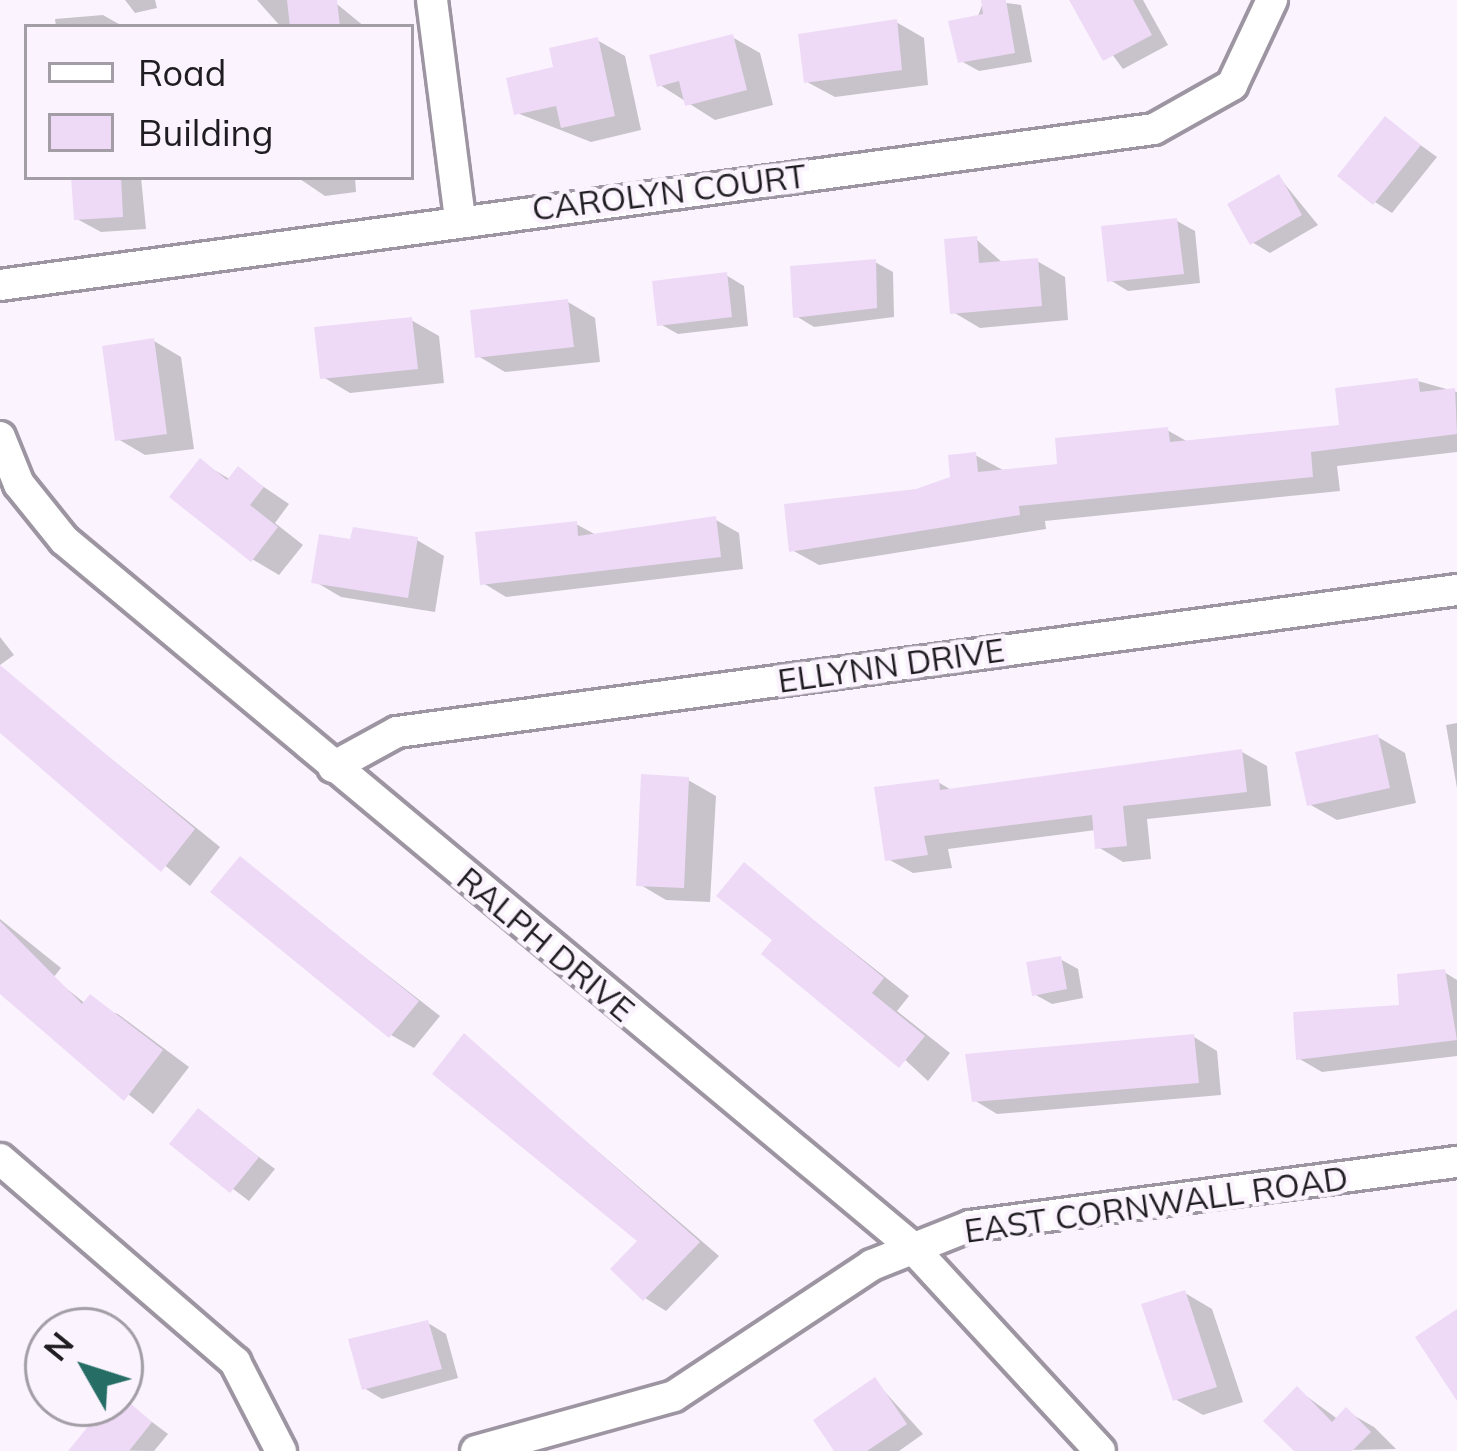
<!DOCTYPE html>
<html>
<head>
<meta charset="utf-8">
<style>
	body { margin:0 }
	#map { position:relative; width:1457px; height:1451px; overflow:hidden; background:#fbf4fe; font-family:Mulish,sans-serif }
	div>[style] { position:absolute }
	.shadow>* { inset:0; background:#0003 }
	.building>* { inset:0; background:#eedaf7 }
	.roads { filter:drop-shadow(3px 0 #9d95a1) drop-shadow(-3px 0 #9d95a1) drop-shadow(0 3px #9d95a1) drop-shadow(0 -3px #9d95a1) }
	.minor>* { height:30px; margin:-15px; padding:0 15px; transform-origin:15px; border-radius:15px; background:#fff }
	span { translate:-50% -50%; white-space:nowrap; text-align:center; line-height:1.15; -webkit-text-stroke:9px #fbf4fe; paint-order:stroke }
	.street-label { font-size:33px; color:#201d22 }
	.legend { position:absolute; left:24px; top:24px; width:390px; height:156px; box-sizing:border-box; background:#fbf4fe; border:3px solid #a39ea6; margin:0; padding:15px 21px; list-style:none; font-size:36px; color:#201d22 }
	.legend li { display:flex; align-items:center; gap:24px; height:60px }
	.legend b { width:60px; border:3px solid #a39ea6 }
	.north { position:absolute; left:24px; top:1307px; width:120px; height:120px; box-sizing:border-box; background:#fbf4fe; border:3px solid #a39ea6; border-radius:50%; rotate:309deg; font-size:33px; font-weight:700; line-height:48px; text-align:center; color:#201d22 }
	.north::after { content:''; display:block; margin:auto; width:42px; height:54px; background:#256d65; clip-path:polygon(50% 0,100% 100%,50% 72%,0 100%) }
</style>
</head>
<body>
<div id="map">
	<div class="shadow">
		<div style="clip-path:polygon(125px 0,155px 0,157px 8px,135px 13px)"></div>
		<div style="clip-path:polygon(257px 0,332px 0,365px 27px,281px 27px)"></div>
		<div style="clip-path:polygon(984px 0,1021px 5px,1032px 62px,979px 71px,961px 61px)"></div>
		<div style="clip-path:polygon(1072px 0,1143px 0,1168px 45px,1123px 69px)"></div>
		<div style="clip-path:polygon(103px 15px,124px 27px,56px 27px,55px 19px)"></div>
		<div style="clip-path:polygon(896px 22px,924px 38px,928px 85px,835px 97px,807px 82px)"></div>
		<div style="clip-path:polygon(732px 37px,760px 53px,773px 105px,715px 120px,660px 85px)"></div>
		<div style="clip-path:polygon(597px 40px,625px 56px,641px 130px,591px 142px,517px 113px)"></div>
		<div style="clip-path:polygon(1386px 120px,1437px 157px,1392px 213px,1375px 202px)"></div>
		<div style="clip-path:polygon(73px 177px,141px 177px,146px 229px,101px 232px,77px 219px)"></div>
		<div style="clip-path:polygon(355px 177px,356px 192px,325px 196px,297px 177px)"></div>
		<div style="clip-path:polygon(1279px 177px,1318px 225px,1270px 253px,1252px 242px)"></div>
		<div style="clip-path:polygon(1177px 221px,1195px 231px,1200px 283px,1128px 291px,1110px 280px)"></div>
		<div style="clip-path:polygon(976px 239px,1004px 264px,1037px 261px,1065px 277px,1068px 320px,980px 328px,953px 312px)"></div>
		<div style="clip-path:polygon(875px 262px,893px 272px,894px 317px,814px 327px,796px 316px)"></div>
		<div style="clip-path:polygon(726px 275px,744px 286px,748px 326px,678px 334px,660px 324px)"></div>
		<div style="clip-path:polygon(568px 302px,595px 318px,600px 362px,505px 372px,478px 356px)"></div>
		<div style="clip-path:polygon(411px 320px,439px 336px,444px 383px,350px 393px,323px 377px)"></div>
		<div style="clip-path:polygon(154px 341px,181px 357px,194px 449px,145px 455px,118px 439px)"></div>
		<div style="clip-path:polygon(1418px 381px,1457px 392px,1457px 452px,1337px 466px,1340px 491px,1045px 521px,1046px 529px,819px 565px,792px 550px,953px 480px,975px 455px,1003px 470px,1060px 466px,1167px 430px,1190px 443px,1343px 427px)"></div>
		<div style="clip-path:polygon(201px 462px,231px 480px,239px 470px,289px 504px,275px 523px,303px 545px,279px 575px,252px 559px)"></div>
		<div style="clip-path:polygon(716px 520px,739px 533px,743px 569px,506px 597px,483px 583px,576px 524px,598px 536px)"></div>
		<div style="clip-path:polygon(417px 540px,444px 556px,435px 612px,341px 597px,314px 581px,353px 543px)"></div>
		<div style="clip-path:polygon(0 637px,14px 655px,0 665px)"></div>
		<div style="clip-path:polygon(5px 673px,220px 847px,190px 886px,0 730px)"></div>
		<div style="clip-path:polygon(1457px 723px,1457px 788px,1446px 725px)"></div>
		<div style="clip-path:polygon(1378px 737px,1405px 753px,1416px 803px,1337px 820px,1309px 804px)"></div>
		<div style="clip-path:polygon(1242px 752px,1267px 766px,1271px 806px,1147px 819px,1151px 859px,1123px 862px,1098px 847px,1096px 830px,948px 849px,952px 868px,913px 873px,888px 859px,938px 782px,953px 791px)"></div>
		<div style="clip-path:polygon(688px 780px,716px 796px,710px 902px,666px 900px,639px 884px)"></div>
		<div style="clip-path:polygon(240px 860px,440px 1016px,414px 1048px,391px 1035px)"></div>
		<div style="clip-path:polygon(745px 866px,909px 996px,897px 1011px,950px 1053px,928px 1081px,776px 940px)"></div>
		<div style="clip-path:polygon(0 919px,61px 968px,53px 978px,86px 1004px,118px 1014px,189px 1067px,153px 1114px,0 991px)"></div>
		<div style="clip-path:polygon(1060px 959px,1078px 969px,1083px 998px,1052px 1004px,1034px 994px)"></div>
		<div style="clip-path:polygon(1444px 972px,1457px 980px,1457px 1056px,1322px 1072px,1298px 1058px,1402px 1007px)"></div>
		<div style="clip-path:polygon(465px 1037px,719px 1256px,666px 1311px,645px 1298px,641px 1241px)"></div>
		<div style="clip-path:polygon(1194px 1037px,1217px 1051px,1221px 1095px,997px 1114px,974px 1100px)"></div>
		<div style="clip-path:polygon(199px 1112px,275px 1169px,249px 1201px,173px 1143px)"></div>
		<div style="clip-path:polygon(1185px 1293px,1212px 1309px,1243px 1402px,1203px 1415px,1175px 1399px)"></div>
		<div style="clip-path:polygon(428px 1323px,446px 1334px,458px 1378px,382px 1399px,364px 1388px)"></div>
		<div style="clip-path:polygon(875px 1381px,923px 1434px,899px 1451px,837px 1451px)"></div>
		<div style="clip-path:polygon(1298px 1390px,1339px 1420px,1346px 1411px,1374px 1427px,1396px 1449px,1298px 1451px)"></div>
		<div style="clip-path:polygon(120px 1398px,168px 1434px,154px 1451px,72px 1450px)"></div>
	</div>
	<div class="building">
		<div style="clip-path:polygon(287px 0,337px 0,340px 27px,290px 27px)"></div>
		<div style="clip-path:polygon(981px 0,1006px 0,1015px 53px,958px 63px,948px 21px,983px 14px)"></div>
		<div style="clip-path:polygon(1069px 0,1133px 0,1152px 35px,1103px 61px)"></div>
		<div style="clip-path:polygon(897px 19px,902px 70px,804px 83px,798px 34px)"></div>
		<div style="clip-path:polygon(733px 34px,747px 90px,685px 106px,679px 81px,657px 87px,649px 55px)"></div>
		<div style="clip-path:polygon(598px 37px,615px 116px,561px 128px,556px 106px,514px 115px,506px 78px,553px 67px,549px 48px)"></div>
		<div style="clip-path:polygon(1385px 116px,1421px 145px,1373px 205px,1337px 176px)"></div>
		<div style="clip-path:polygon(1279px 174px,1302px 215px,1250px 245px,1227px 204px)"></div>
		<div style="clip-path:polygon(71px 177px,121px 177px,123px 217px,74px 220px)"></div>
		<div style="clip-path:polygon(1177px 218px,1184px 274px,1107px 282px,1101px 226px)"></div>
		<div style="clip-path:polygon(977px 236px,979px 263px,1038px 258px,1042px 306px,950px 314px,944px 239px)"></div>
		<div style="clip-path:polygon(876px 259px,877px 308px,793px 318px,790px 266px)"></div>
		<div style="clip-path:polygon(727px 272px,732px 317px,657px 326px,652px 281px)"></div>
		<div style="clip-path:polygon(568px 299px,574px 347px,475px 358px,470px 310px)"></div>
		<div style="clip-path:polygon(412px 317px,418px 369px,320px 379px,314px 327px)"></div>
		<div style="clip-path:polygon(154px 338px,167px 434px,115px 441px,102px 346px)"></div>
		<div style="clip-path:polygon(1418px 378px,1420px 392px,1455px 388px,1457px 434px,1311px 452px,1313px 477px,1019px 506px,1020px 515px,789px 552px,784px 504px,916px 489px,950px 477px,948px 455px,976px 452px,978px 472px,1057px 464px,1055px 438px,1168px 427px,1170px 442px,1339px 425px,1335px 388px)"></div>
		<div style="clip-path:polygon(200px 458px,227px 480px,238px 466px,264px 487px,250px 505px,278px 527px,251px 562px,169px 497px)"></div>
		<div style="clip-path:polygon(716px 516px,721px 557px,480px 585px,475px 532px,577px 521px,578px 536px)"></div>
		<div style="clip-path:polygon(353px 527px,418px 537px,408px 598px,311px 583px,319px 534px,350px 539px)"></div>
		<div style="clip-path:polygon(0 665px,195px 829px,161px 872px,0 733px)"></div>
		<div style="clip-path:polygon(1378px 734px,1390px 788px,1307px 806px,1295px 752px)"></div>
		<div style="clip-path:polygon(1242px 749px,1247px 792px,1123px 806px,1127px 846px,1095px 849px,1092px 815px,924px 836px,928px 855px,885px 861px,874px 787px,939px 779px,940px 790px)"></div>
		<div style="clip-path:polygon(641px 774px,689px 777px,684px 888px,636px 886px)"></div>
		<div style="clip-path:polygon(240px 856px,419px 1001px,389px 1038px,210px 892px)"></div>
		<div style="clip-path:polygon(744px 862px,884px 978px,872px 993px,925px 1036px,899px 1068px,761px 954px,772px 940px,716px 896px)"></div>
		<div style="clip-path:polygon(0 921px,82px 1004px,90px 994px,163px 1050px,124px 1101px,0 994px)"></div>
		<div style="clip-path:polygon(1061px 956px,1067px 989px,1032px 996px,1026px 962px)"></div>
		<div style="clip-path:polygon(1445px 969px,1457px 1040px,1296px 1060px,1293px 1012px,1399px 1005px,1397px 974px)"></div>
		<div style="clip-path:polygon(464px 1033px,700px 1242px,643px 1301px,610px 1269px,637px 1241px,432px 1074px)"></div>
		<div style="clip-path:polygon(1194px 1034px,1199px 1083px,972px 1102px,965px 1054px)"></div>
		<div style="clip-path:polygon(198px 1108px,259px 1157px,230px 1193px,169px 1144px)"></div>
		<div style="clip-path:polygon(1185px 1290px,1217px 1387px,1173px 1401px,1141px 1304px)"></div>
		<div style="clip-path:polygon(1457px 1309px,1457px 1401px,1415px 1337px)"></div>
		<div style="clip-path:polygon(428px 1320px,442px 1369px,362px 1390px,348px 1339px)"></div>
		<div style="clip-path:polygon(875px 1377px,907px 1424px,867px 1451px,834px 1451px,813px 1420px)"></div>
		<div style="clip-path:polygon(1297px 1386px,1332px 1422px,1346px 1407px,1371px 1432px,1352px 1451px,1294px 1451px,1263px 1421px)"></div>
		<div style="clip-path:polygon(107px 1403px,130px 1403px,152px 1422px,129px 1451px,68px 1451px)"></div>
	</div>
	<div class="roads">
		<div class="minor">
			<div style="left:432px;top:0;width:222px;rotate:82.7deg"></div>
			<div style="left:0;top:285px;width:1164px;rotate:-7.7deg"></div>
			<div style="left:1154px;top:129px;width:90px;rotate:-29.4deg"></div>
			<div style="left:1232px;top:85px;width:94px;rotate:-64.8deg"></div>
			<div style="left:0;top:437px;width:51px;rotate:68deg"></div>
			<div style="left:19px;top:484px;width:72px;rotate:51.2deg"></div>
			<div style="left:64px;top:540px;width:1101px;rotate:39.81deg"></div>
			<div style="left:910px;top:1245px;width:280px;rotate:47.3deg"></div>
			<div style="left:333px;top:767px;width:73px;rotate:-28.7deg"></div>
			<div style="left:397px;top:732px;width:1069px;rotate:-7.63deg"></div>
			<div style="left:0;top:1159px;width:311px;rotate:40.8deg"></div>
			<div style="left:235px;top:1362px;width:100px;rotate:62.7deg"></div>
			<div style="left:476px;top:1451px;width:205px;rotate:-15.5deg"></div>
			<div style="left:674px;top:1396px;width:237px;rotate:-33.5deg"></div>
			<div style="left:872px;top:1265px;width:105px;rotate:-21.7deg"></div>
			<div style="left:970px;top:1226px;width:491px;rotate:-7.5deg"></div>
		</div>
	</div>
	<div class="street-label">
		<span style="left:669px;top:192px;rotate:-7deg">CAROLYN COURT</span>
		<span style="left:891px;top:665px;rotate:-8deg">ELLYNN DRIVE</span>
		<span style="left:546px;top:944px;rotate:40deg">RALPH DRIVE</span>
		<span style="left:1156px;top:1204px;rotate:-8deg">EAST CORNWALL ROAD</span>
	</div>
	<ul class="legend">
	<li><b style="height:15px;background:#fff"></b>Road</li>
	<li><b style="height:33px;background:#eedaf7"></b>Building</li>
	</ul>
	<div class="north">N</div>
</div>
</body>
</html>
